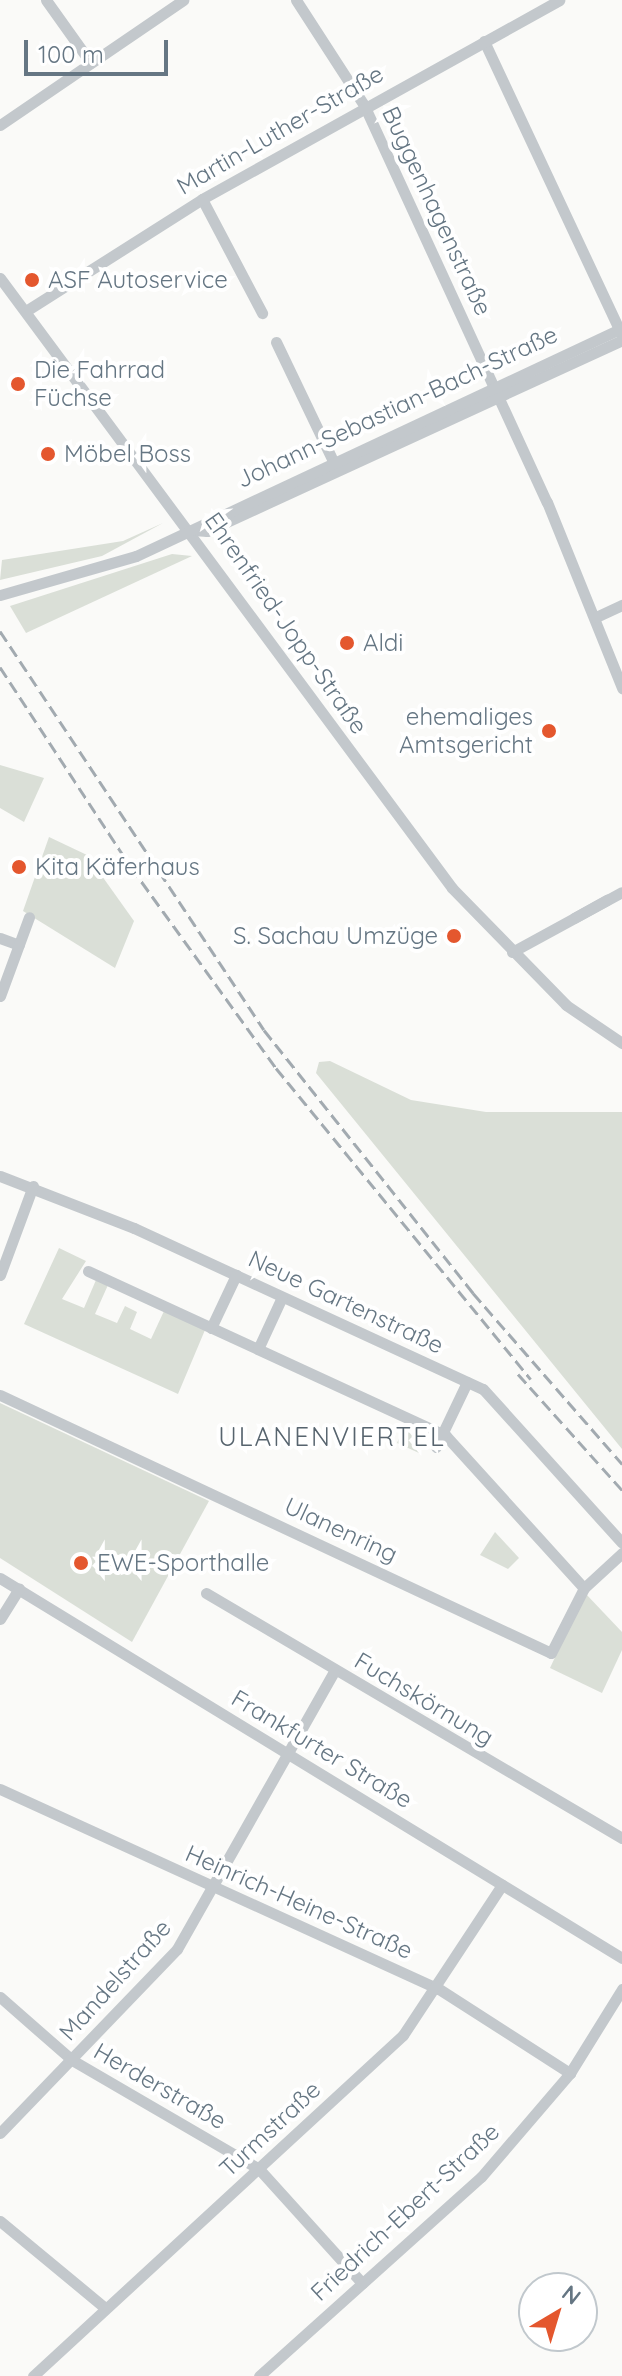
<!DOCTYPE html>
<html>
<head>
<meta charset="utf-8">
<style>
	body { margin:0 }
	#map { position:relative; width:622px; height:2376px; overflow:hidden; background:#fafaf8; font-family:Quicksand,sans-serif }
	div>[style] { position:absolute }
	.green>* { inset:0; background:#dadfd7 }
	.minor>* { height:11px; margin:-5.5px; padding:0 5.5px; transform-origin:5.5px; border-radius:5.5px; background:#c3c8cc }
	.rail>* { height:3px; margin-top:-1.5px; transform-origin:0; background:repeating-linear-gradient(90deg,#a2aab0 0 12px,transparent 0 18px) }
	.dots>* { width:22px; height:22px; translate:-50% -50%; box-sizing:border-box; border:4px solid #fff; border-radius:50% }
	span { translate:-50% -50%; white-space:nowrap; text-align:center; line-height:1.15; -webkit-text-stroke:8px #fff; paint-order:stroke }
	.street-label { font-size:24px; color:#657683 }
	.poi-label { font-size:24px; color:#657683 }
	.left { translate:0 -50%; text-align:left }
	.right { translate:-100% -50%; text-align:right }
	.neighbourhood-label { font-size:26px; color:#57646e; letter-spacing:2px }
	.north { position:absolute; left:518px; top:2272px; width:80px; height:80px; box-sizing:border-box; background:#fff; border:2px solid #c1c8cd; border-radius:50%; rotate:38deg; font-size:22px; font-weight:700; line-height:32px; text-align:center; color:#657683 }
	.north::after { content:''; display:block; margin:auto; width:28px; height:36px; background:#e4572e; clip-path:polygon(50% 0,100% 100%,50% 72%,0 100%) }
	.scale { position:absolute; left:24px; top:40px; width:144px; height:36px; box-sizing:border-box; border:4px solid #657683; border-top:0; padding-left:10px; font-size:24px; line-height:28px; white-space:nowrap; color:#657683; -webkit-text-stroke:6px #fff; paint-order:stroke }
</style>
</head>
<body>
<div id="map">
	<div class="green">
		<div style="clip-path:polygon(163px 523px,102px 556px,0 580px,2px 560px,123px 541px)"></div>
		<div style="clip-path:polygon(172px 554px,192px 556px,26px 633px,10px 606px)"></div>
		<div style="clip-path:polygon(0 765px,44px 778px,24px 822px,0 808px)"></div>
		<div style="clip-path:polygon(49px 837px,87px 855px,134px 921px,115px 968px,23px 911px)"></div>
		<div style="clip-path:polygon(330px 1061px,411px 1100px,486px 1112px,622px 1112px,622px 1449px,316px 1073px,319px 1062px)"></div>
		<div style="clip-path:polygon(59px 1248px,86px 1261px,62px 1299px,84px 1308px,96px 1280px,108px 1285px,95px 1314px,117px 1323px,125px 1306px,137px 1312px,130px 1329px,151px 1339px,164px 1311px,205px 1330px,178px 1394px,24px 1324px)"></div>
		<div style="clip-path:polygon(0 1403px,209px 1501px,132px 1642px,0 1558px)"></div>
		<div style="clip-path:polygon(406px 1423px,428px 1433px,419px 1453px,397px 1443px)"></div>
		<div style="clip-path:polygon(495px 1532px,519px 1558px,508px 1569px,480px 1555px)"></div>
		<div style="clip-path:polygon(585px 1593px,622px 1632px,622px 1650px,602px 1693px,550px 1668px)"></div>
	</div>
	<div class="minor">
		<div style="left:46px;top:0;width:77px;rotate:54.5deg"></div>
		<div style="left:296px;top:0;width:125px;rotate:57.1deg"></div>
		<div style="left:364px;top:105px;width:437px;rotate:65.3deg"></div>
		<div style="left:547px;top:502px;width:201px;rotate:68deg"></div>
		<div style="left:484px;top:41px;width:323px;rotate:64.9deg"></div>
		<div style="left:0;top:125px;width:222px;rotate:-34.3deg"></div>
		<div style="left:202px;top:199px;width:129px;rotate:62.2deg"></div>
		<div style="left:0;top:278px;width:759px;rotate:53.46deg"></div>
		<div style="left:452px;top:888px;width:163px;rotate:45.7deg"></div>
		<div style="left:566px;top:1005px;width:68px;rotate:34.2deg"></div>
		<div style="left:29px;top:309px;width:205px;rotate:-32.4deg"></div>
		<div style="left:202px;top:199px;width:409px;rotate:-29.1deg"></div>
		<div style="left:276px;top:342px;width:139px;rotate:64.4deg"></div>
		<div style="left:193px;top:530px;width:14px;rotate:4deg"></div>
		<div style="left:207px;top:531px;width:457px;rotate:-24.7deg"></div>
		<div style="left:0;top:595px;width:141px;rotate:-16deg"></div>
		<div style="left:136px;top:556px;width:537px;rotate:-25.13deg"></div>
		<div style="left:596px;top:617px;width:29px;rotate:-25deg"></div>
		<div style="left:574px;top:918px;width:38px;rotate:-29deg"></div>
		<div style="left:0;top:938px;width:20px;rotate:20deg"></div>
		<div style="left:512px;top:952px;width:125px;rotate:-28.6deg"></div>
		<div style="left:0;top:996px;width:84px;rotate:-69.8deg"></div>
		<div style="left:0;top:1176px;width:144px;rotate:21.2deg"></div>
		<div style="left:134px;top:1228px;width:384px;rotate:24.8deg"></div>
		<div style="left:483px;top:1389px;width:207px;rotate:47.9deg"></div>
		<div style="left:88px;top:1271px;width:394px;rotate:24.7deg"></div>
		<div style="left:446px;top:1436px;width:205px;rotate:47.8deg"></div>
		<div style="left:0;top:1275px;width:95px;rotate:-69.7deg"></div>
		<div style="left:211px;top:1328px;width:59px;rotate:-64.7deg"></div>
		<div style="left:258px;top:1349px;width:57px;rotate:-65.2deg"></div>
		<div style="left:0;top:1395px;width:608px;rotate:25.09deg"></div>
		<div style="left:551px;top:1653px;width:73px;rotate:-63.1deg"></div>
		<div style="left:584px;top:1588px;width:52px;rotate:-42.6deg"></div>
		<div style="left:436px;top:1447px;width:72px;rotate:-64.5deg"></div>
		<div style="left:0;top:1578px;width:729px;rotate:31.42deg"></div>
		<div style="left:206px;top:1593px;width:483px;rotate:30.5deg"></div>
		<div style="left:0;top:1619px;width:36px;rotate:-58deg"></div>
		<div style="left:0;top:1789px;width:482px;rotate:24.5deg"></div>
		<div style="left:439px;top:1989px;width:156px;rotate:32.7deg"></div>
		<div style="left:0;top:1997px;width:96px;rotate:41.2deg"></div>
		<div style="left:72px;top:2060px;width:216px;rotate:30.2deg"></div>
		<div style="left:259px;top:2169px;width:154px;rotate:47.9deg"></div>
		<div style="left:0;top:2133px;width:255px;rotate:-46.1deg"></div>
		<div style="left:177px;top:1949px;width:318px;rotate:-60.5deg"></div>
		<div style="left:0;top:2221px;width:136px;rotate:39.6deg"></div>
		<div style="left:33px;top:2376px;width:503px;rotate:-42.66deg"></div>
		<div style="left:403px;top:2035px;width:180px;rotate:-56.6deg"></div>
		<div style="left:259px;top:2376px;width:298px;rotate:-41.9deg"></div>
		<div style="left:481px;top:2177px;width:137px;rotate:-49.4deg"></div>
		<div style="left:570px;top:2073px;width:99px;rotate:-58.2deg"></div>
	</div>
	<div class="rail">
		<div style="left:0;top:631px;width:478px;rotate:56.5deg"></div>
		<div style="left:264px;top:1030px;width:336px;rotate:51.5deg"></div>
		<div style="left:473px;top:1293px;width:227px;rotate:48.9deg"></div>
		<div style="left:0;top:667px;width:239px;rotate:56.8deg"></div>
		<div style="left:131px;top:867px;width:248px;rotate:54.2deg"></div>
		<div style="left:276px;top:1068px;width:402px;rotate:50.7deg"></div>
		<div style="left:518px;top:1374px;width:156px;rotate:48.1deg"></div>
	</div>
	<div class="dots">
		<div style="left:32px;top:280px;background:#e4572e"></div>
		<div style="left:18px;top:384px;background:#e4572e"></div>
		<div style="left:48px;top:454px;background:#e4572e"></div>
		<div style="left:347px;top:643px;background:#e4572e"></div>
		<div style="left:549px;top:731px;background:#e4572e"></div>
		<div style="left:19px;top:867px;background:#e4572e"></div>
		<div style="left:454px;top:936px;background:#e4572e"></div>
		<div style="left:81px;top:1563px;background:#e4572e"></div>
	</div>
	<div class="street-label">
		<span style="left:280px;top:130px;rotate:-30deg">Martin-Luther-Straße</span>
		<span style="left:437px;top:211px;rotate:65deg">Buggenhagenstraße</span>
		<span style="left:397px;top:407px;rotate:-25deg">Johann-Sebastian-Bach-Straße</span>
		<span style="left:286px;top:623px;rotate:55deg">Ehrenfried-Jopp-Straße</span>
		<span style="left:346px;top:1302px;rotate:25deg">Neue Gartenstraße</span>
		<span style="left:341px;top:1530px;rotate:25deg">Ulanenring</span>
		<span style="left:424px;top:1699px;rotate:31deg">Fuchskörnung</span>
		<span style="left:322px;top:1749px;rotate:31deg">Frankfurter Straße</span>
		<span style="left:299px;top:1902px;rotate:24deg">Heinrich-Heine-Straße</span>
		<span style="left:115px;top:1980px;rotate:-48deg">Mandelstraße</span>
		<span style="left:160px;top:2086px;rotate:30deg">Herderstraße</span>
		<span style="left:270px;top:2129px;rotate:-43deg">Turmstraße</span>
		<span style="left:405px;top:2212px;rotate:-43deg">Friedrich-Ebert-Straße</span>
	</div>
	<div class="poi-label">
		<span class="left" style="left:48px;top:280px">ASF Autoservice</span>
		<span class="left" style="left:34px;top:384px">Die Fahrrad<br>Füchse</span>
		<span class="left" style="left:64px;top:454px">Möbel Boss</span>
		<span class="left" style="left:363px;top:643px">Aldi</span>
		<span class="right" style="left:533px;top:731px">ehemaliges<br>Amtsgericht</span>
		<span class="left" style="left:35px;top:867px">Kita Käferhaus</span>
		<span class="right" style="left:438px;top:936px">S. Sachau Umzüge</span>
		<span class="left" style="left:97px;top:1563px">EWE-Sporthalle</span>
	</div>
	<div class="neighbourhood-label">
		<span style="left:332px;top:1437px">ULANENVIERTEL</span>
	</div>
	<div class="north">N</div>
	<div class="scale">100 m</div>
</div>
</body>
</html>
